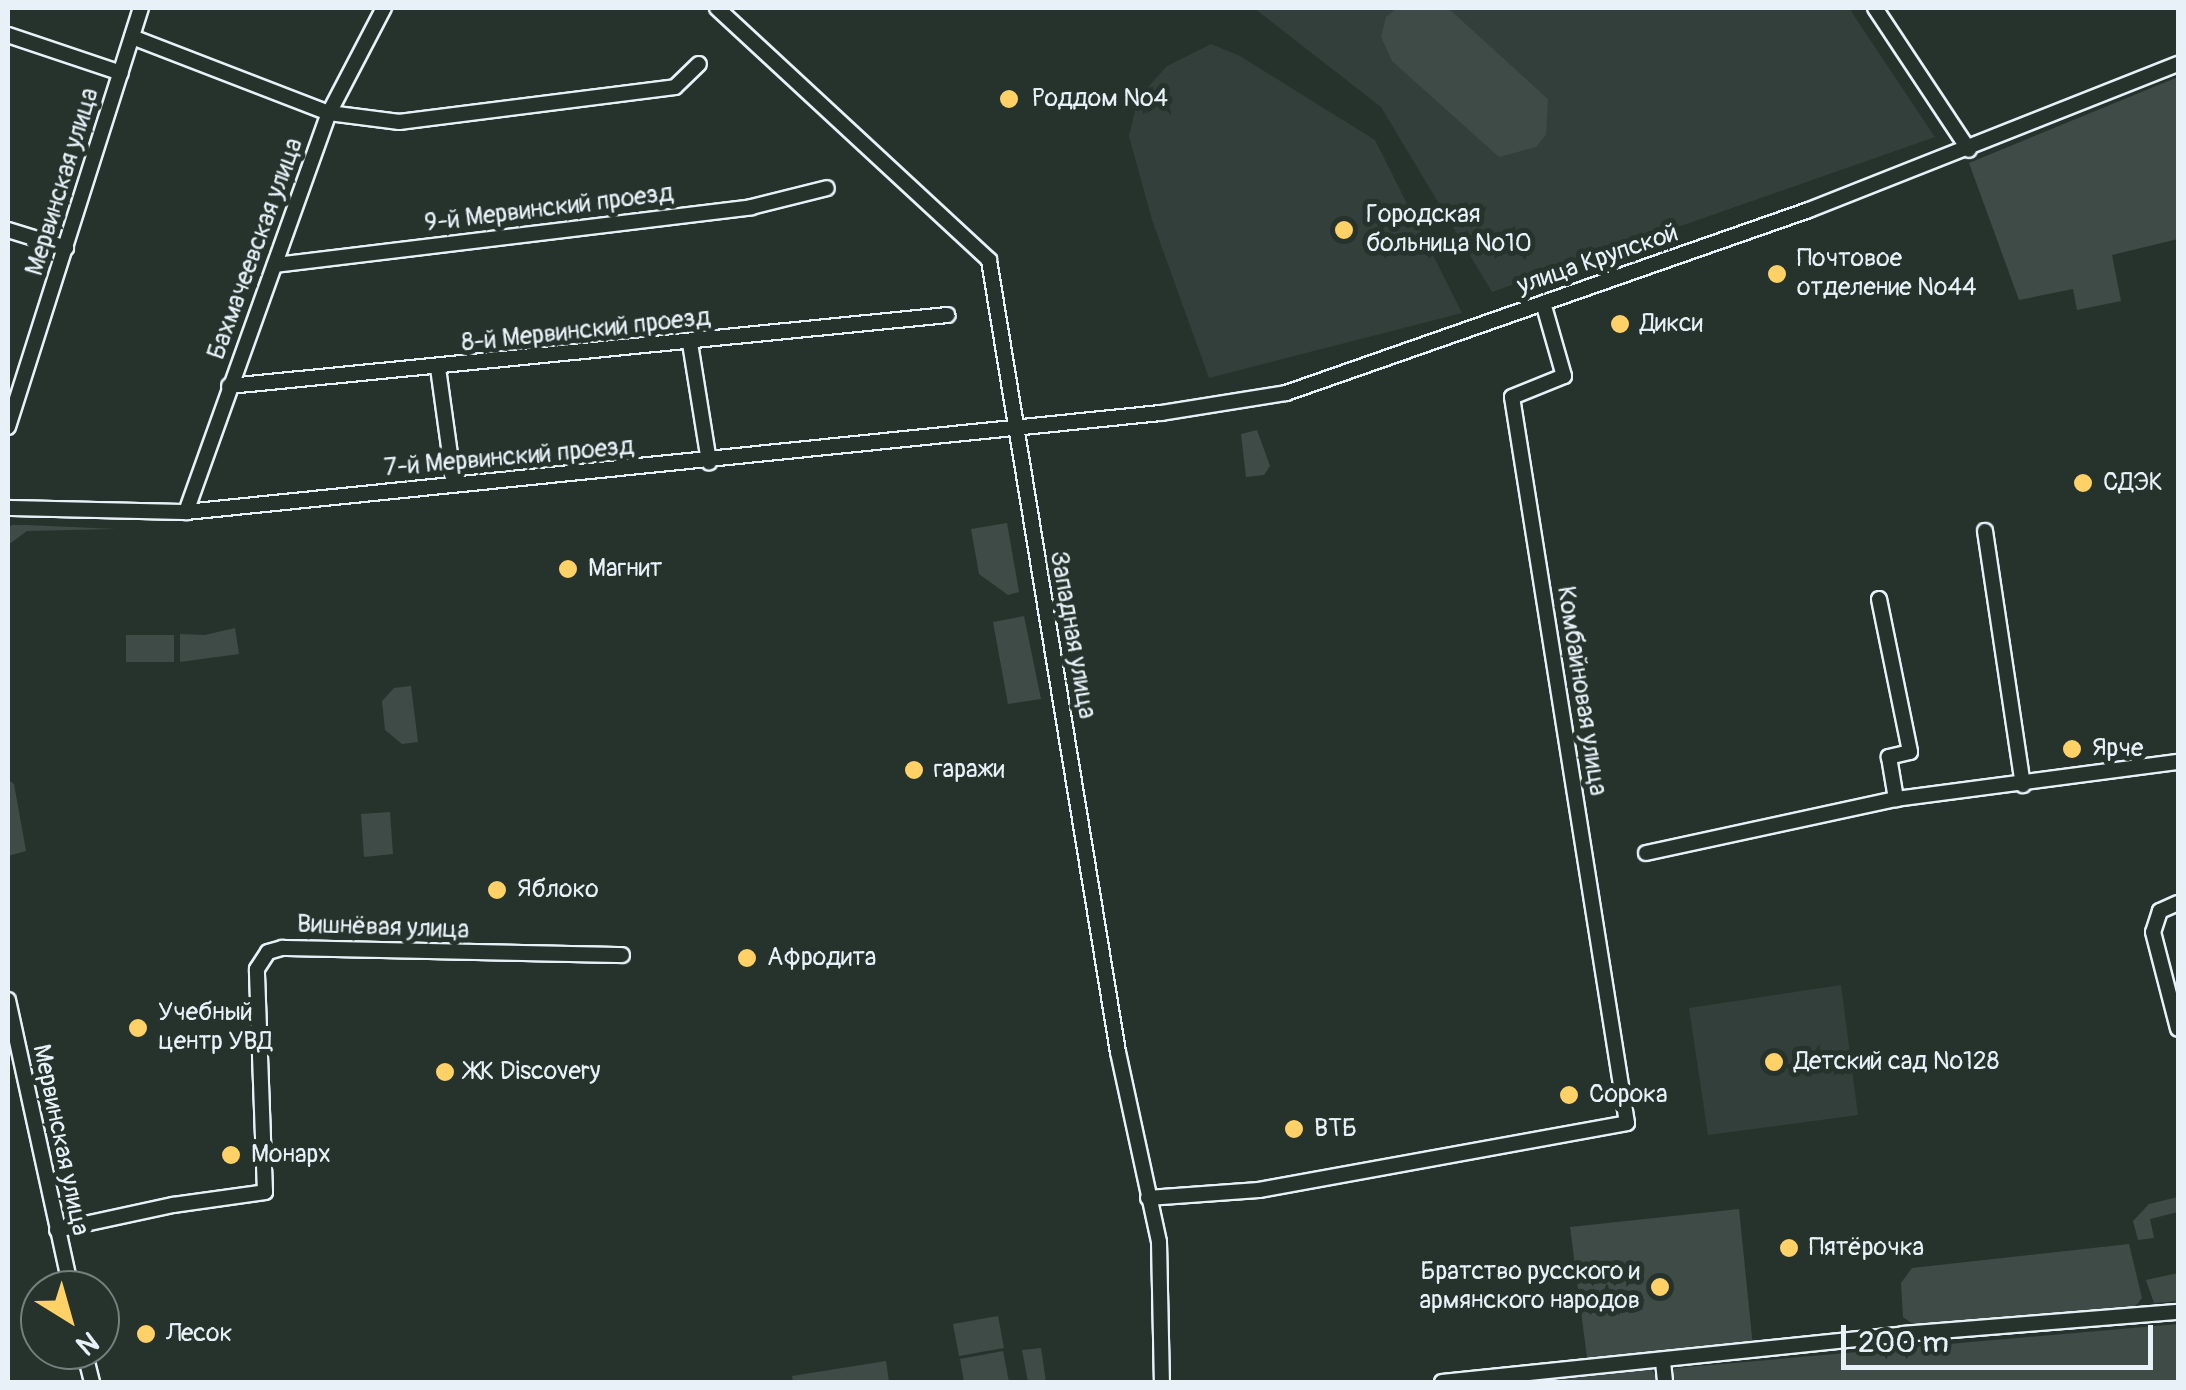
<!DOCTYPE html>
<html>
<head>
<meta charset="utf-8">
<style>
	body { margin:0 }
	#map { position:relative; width:2186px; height:1390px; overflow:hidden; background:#26332d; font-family:Pangolin,sans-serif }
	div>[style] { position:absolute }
	.built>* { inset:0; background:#333f3a }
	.green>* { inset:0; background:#3e4b47 }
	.roads { filter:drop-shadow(2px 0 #e8f1f8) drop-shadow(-2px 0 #e8f1f8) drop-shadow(0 2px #e8f1f8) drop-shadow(0 -2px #e8f1f8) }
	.minor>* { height:14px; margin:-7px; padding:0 7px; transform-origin:7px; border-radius:7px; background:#26332d }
	.dots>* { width:28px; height:28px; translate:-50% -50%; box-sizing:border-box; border:5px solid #26332d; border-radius:50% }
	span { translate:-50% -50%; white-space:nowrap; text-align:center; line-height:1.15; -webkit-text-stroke:10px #26332d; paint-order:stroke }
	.poi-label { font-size:25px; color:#e8f1f8 }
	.left { translate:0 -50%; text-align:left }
	.right { translate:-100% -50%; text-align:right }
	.street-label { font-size:25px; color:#e8f1f8 }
	.frame { position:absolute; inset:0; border:10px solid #e8f1f8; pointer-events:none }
	.north { position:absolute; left:20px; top:1270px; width:100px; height:100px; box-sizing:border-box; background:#26332d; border:2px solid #747f7e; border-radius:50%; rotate:143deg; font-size:28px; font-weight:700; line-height:40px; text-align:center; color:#e8f1f8 }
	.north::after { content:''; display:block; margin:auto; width:35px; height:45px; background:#ffd166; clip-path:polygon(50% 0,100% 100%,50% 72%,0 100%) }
	.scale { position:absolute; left:1841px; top:1325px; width:312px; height:45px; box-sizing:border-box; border:5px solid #e8f1f8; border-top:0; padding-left:12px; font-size:30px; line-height:35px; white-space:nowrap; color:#e8f1f8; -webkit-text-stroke:8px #26332d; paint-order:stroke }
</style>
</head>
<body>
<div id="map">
	<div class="built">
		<div style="clip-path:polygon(1254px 8px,1849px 8px,1935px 137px,1492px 292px,1381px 107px)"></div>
		<div style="clip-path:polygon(1211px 44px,1240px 56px,1375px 140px,1462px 313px,1209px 378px,1152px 220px,1129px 136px,1138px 98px,1167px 66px)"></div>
		<div style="clip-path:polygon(1841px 985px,1858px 1115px,1708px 1135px,1689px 1008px)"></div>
	</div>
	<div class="green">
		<div style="clip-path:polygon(1397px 8px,1448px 8px,1548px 99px,1546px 135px,1536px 147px,1499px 157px,1392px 61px,1381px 37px,1386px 17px)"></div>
		<div style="clip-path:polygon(2178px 77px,2178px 239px,2112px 255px,2121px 301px,2077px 310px,2073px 289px,2019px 300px,1969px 163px)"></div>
		<div style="clip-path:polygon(1257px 430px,1270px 466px,1264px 475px,1246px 477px,1241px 434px)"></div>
		<div style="clip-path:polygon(1007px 523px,1019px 592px,1008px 595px,979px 574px,971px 529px)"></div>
		<div style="clip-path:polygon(12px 525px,27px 525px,116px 529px,27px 531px,8px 545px,8px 528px)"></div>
		<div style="clip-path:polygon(1024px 616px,1041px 699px,1008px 704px,993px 622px)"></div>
		<div style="clip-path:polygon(235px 628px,239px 654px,180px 662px,180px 634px,205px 635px)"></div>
		<div style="clip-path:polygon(126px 635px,174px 635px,174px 662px,126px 662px)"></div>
		<div style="clip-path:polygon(411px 686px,418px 742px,402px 744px,385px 730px,382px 701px,394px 688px)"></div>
		<div style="clip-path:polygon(10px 781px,14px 784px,26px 851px,8px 856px)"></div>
		<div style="clip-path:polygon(390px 812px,393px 854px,364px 857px,361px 814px)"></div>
		<div style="clip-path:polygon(2178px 1197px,2178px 1212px,2150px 1219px,2154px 1238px,2138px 1240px,2133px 1221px,2149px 1204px)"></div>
		<div style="clip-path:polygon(1739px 1209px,1753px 1347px,1588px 1365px,1570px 1227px)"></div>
		<div style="clip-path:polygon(2129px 1244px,2142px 1298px,2134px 1308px,1917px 1327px,1903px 1317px,1901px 1283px,1912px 1268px)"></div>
		<div style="clip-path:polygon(2178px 1273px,2178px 1301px,2154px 1303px,2146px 1280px)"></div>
		<div style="clip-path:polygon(998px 1316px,1004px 1348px,959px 1356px,953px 1324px)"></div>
		<div style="clip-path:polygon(2178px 1324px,2178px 1382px,1668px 1382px,1668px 1372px,1676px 1368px)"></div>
		<div style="clip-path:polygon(1041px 1348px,1046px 1382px,1028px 1382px,1022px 1350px)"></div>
		<div style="clip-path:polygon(1003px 1351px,1009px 1382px,964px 1382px,960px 1359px)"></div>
		<div style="clip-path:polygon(886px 1361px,889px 1382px,793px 1382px,792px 1376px)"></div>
		<div style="clip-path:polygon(1649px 1367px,1661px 1382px,1495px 1382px)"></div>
	</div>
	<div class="roads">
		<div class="minor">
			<div style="left:717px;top:8px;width:371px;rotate:42.8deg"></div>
			<div style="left:989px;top:260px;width:802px;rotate:80.75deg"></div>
			<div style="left:1118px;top:1052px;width:194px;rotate:77.8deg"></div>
			<div style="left:1159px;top:1242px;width:140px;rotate:88.8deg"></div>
			<div style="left:1875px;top:8px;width:170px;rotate:56.5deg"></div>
			<div style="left:8px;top:35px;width:119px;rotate:18.6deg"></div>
			<div style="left:132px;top:37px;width:211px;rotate:21.1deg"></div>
			<div style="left:329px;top:113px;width:71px;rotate:7.3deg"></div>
			<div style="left:399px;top:122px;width:278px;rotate:-7.2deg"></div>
			<div style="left:675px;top:87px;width:33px;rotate:-44deg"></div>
			<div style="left:8px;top:230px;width:61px;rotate:17.2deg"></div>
			<div style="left:275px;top:265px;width:480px;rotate:-6.9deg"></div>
			<div style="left:751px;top:207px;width:78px;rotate:-14deg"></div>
			<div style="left:690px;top:343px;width:121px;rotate:80.9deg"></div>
			<div style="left:438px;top:368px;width:117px;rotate:82.1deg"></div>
			<div style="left:229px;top:386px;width:722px;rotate:-5.64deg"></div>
			<div style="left:8px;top:427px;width:440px;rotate:-72.4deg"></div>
			<div style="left:8px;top:508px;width:178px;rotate:1.3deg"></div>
			<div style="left:186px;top:512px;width:980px;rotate:-5.8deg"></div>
			<div style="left:1161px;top:413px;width:127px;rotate:-9.1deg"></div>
			<div style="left:1286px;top:393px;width:554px;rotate:-19.29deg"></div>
			<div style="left:1809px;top:210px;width:397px;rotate:-21.6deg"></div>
			<div style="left:186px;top:512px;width:424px;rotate:-70.3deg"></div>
			<div style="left:329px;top:113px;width:119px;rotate:-62.4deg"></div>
			<div style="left:1985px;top:531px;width:257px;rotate:81.5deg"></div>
			<div style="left:1879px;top:599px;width:156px;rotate:78.5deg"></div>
			<div style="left:1910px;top:752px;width:22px;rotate:167deg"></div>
			<div style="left:1889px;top:757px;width:43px;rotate:80.5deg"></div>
			<div style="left:1646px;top:853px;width:256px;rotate:-12.2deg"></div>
			<div style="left:1896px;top:799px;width:284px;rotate:-7.5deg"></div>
			<div style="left:2178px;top:903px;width:20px;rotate:156deg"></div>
			<div style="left:2160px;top:911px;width:22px;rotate:108deg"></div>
			<div style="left:2153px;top:932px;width:100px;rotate:75.5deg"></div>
			<div style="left:8px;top:1000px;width:297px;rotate:77.7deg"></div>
			<div style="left:1148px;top:1198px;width:111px;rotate:-4.1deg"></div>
			<div style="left:1259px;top:1190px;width:374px;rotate:-10.3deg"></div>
			<div style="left:1627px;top:1123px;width:735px;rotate:-99deg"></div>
			<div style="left:1512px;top:397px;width:56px;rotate:-22deg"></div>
			<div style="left:1564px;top:376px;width:76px;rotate:-106deg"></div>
			<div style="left:57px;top:1230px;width:119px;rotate:-12.2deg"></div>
			<div style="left:173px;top:1205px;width:93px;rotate:-8deg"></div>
			<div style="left:265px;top:1192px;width:223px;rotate:-92.1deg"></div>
			<div style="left:257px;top:969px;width:20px;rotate:-57deg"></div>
			<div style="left:268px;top:952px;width:15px;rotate:-16deg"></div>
			<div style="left:282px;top:948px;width:340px;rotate:1.2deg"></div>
			<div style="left:84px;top:1350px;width:33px;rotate:76deg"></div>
			<div style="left:1663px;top:1362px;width:20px;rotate:84deg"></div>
			<div style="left:1442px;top:1382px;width:463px;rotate:-5.9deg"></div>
			<div style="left:1903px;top:1334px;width:276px;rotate:-4.6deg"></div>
		</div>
	</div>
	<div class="dots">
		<div style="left:1009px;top:99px;background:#ffd166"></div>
		<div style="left:1344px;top:230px;background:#ffd166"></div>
		<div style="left:1777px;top:274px;background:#ffd166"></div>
		<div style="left:1620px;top:324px;background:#ffd166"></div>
		<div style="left:2083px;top:483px;background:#ffd166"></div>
		<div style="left:568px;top:569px;background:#ffd166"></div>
		<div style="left:2072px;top:749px;background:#ffd166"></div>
		<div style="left:914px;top:770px;background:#ffd166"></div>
		<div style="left:497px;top:890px;background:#ffd166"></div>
		<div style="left:747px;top:958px;background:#ffd166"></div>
		<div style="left:138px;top:1028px;background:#ffd166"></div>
		<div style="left:1774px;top:1062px;background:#ffd166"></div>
		<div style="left:445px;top:1072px;background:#ffd166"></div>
		<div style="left:1569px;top:1095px;background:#ffd166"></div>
		<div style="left:1294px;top:1129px;background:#ffd166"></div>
		<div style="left:231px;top:1155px;background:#ffd166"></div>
		<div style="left:1789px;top:1248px;background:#ffd166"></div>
		<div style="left:1660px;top:1287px;background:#ffd166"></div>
		<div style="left:146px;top:1334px;background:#ffd166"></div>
	</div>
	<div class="poi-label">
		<span class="left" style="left:1032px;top:99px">Роддом №4</span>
		<span class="left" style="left:1366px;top:230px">Городская<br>больница №10</span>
		<span class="left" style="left:1797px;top:274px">Почтовое<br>отделение №44</span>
		<span class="left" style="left:1640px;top:324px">Дикси</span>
		<span class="left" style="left:2103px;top:483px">СДЭК</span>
		<span class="left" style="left:588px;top:569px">Магнит</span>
		<span class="left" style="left:2092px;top:749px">Ярче</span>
		<span class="left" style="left:934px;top:770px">гаражи</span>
		<span class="left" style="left:517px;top:890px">Яблоко</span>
		<span class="left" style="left:767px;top:958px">Афродита</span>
		<span class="left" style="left:158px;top:1028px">Учебный<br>центр УВД</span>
		<span class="left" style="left:1794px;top:1062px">Детский сад №128</span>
		<span class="left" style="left:465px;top:1072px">ЖК Discovery</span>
		<span class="left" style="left:1589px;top:1095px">Сорока</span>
		<span class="left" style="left:1314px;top:1129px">ВТБ</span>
		<span class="left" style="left:251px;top:1155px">Монарх</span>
		<span class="left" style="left:1809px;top:1248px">Пятёрочка</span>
		<span class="right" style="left:1640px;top:1287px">Братство русского и<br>армянского народов</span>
		<span class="left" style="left:166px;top:1334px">Лесок</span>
	</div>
	<div class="street-label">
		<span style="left:63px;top:182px;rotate:-73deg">Мервинская улица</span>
		<span style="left:549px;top:209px;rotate:-7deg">9-й Мервинский проезд</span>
		<span style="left:256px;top:249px;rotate:-70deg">Бахмачеевская улица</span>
		<span style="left:1598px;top:260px;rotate:-19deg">улица Крупской</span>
		<span style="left:586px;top:331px;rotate:-6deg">8-й Мервинский проезд</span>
		<span style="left:509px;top:458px;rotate:-5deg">7-й Мервинский проезд</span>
		<span style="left:1072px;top:635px;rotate:80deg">Западная улица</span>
		<span style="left:1581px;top:691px;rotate:81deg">Комбайновая улица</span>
		<span style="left:383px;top:928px;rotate:2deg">Вишнёвая улица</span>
		<span style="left:60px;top:1140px;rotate:78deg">Мервинская улица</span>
	</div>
	<div class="frame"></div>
	<div class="north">N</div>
	<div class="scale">200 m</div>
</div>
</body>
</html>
